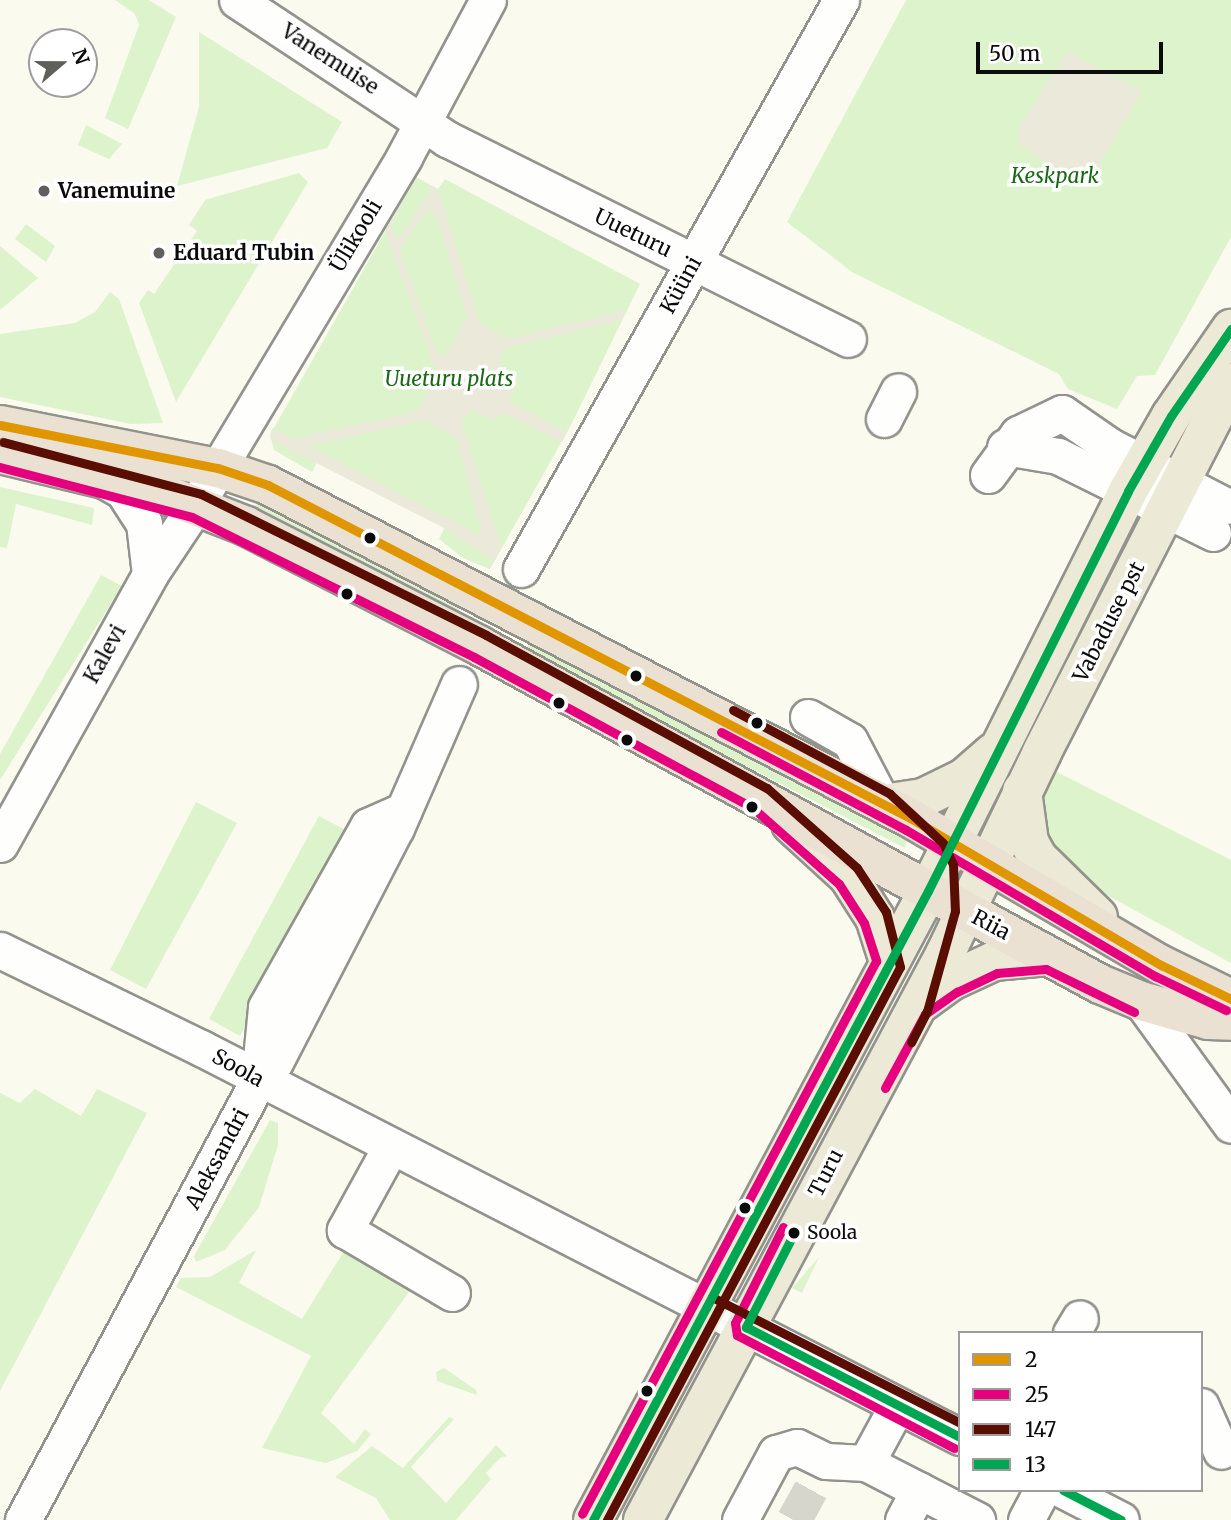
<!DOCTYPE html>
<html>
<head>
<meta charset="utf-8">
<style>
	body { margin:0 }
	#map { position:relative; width:1231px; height:1520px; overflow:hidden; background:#fafaef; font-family:Merriweather,serif }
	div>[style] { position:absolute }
	.green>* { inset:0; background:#ddf3cc }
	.plaza>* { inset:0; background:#ebeada }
	.minor-tunnel>* { height:35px; margin-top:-17.5px; transform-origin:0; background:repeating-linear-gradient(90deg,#d6d6cd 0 35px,transparent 0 53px) }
	.roads { filter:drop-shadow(2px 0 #93938e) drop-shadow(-2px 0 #93938e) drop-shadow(0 2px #93938e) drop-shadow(0 -2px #93938e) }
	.minor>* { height:35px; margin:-17.5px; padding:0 17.5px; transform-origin:17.5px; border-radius:17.5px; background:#fefefd }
	.major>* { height:38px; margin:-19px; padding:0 19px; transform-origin:19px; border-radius:19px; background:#ecead6 }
	.highway>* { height:38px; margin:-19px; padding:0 19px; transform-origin:19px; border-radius:19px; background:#eae1d3 }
	.bus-1>* { height:9px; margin:-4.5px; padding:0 4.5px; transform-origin:4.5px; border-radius:4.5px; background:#df9601 }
	.bus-2>* { height:9px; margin:-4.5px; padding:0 4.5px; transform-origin:4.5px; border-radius:4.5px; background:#e5007d }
	.bus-3>* { height:9px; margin:-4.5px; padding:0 4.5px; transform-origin:4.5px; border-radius:4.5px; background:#5a0e03 }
	.bus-4>* { height:9px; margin:-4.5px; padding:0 4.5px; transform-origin:4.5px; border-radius:4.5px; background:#00a651 }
	.dots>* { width:19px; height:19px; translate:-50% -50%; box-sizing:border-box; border:4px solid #fff; border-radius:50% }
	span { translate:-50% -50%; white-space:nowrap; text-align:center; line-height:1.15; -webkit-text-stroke:7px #fff; paint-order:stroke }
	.bus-label { font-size:19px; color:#0b0b0b }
	.left { translate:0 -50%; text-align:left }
	.street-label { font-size:21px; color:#0b0b0b }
	.park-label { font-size:21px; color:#1b6916; font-style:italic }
	.poi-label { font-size:21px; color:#0b0b0b; font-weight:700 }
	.legend { position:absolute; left:958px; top:1331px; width:245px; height:161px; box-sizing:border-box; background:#fff; border:2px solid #9d9d9d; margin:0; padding:9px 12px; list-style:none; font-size:21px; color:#0b0b0b }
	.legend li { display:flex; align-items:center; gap:14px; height:35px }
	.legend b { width:35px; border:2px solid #9d9d9d }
	.north { position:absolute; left:28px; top:28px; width:70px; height:70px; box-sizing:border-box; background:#fff; border:2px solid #9d9d9d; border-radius:50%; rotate:70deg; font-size:19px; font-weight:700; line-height:28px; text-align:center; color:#0b0b0b }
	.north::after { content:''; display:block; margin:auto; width:24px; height:32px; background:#5f5f5b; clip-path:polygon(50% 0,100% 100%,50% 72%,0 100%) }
	.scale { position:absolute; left:976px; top:42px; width:187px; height:32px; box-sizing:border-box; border:4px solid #0b0b0b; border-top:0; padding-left:9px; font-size:21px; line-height:24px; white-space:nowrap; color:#0b0b0b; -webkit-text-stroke:5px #fff; paint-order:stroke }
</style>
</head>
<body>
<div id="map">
	<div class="green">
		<div style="clip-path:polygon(115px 0,149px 0,176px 17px,128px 129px,105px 118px,139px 25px,135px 14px)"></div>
		<div style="clip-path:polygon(906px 0,1231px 0,1231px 237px,1155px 375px,1137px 376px,1117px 409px,1068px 389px,1059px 374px,852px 272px,787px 222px)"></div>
		<div style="clip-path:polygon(199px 32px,342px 122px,327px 148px,177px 186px,199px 107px)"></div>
		<div style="clip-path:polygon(86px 125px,122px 144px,109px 159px,78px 145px)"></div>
		<div style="clip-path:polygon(299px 173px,308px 182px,176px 402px,139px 303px,148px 290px,154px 294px,197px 231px,189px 225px,205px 200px)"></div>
		<div style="clip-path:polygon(416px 177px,438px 189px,445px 179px,640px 284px,570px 427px,490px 569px,463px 558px,439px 539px,446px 525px,319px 458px,312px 472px,274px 450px,270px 435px)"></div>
		<div style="clip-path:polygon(26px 224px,55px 246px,46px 262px,15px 239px)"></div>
		<div style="clip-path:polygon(0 246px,38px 278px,0 310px)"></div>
		<div style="clip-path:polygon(110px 292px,119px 299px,163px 423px,131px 424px,0 397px,0 334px,75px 323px,95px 312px)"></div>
		<div style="clip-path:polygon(0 487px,94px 508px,92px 525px,16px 504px,7px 548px,0 547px)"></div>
		<div style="clip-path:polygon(260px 501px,461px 606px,456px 616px,256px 511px,253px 507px)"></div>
		<div style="clip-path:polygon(101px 575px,122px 586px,0 780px,0 754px)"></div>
		<div style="clip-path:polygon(530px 642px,907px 839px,905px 848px,525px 652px)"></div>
		<div style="clip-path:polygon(1049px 768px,1231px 860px,1231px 963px,1083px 882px,1041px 841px,1035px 817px)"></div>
		<div style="clip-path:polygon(196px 802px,237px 823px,146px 989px,110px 970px)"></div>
		<div style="clip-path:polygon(319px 816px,351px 833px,240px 1036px,209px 1019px)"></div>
		<div style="clip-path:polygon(35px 1089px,81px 1116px,97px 1089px,147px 1113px,0 1391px,0 1093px,20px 1103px)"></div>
		<div style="clip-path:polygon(270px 1120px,278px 1123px,278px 1145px,259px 1207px,225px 1250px,196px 1262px,194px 1256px)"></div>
		<div style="clip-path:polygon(349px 1243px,412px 1288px,321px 1413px,354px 1444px,365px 1429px,371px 1434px,357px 1451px,326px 1463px,262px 1448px,311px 1356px,176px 1287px,181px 1278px,210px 1277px,256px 1250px,239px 1283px,302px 1319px)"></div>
		<div style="clip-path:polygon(819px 1257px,802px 1293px,792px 1288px)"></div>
		<div style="clip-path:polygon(444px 1368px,476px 1390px,477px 1395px,437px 1381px,436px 1372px)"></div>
		<div style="clip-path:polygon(449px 1417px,454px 1419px,411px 1467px,446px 1503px,496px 1445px,507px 1456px,500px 1458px,486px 1473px,491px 1479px,456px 1520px,390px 1520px,376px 1498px,335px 1477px,372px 1446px,403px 1468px)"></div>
	</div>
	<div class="plaza">
		<div style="clip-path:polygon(1068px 51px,1142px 92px,1087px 183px,1075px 180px,1020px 145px,1018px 139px,1018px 129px)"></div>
		<div style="clip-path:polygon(evenodd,428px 184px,438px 189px,479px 323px,507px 339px,627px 310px,622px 320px,506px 348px,499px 356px,501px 372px,516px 380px,510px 402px,567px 433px,562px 442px,506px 414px,491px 419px,473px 410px,466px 414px,462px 424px,501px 548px,495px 560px,444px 528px,271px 440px,270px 435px,272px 428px,293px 439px,417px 412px,437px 374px,385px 231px,390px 222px,397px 241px,430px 192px,428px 184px,427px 209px,437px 216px,467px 317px,446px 356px,436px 352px,400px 250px,427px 209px,428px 184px,425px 420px,456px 437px,481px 530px,478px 534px,308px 446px,425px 420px)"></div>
	</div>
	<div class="minor-tunnel">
		<div style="left:794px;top:1520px;width:37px;rotate:-61deg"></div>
	</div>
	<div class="roads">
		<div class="minor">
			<div style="left:237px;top:0;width:252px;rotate:33.5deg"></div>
			<div style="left:447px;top:139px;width:448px;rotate:26.5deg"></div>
			<div style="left:884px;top:419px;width:31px;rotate:-63deg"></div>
			<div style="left:1005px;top:447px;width:54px;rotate:9.6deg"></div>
			<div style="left:1058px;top:456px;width:173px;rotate:26.4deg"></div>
			<div style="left:988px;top:475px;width:51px;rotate:-53.8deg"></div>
			<div style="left:1018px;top:434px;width:49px;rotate:-25.5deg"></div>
			<div style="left:1062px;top:413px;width:58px;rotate:34.5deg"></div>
			<div style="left:1110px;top:446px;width:131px;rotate:27.3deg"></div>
			<div style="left:100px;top:478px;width:26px;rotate:29deg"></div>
			<div style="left:123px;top:491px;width:38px;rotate:57deg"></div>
			<div style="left:144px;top:523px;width:51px;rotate:83.3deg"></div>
			<div style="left:521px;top:569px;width:653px;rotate:-60.65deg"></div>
			<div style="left:808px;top:717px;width:48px;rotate:29.7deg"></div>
			<div style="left:850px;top:741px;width:71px;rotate:62.4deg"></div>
			<div style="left:0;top:844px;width:309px;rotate:-60.9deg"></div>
			<div style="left:150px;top:574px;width:83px;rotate:-56.3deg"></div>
			<div style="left:196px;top:505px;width:405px;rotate:-59.1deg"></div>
			<div style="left:404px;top:157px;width:178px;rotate:-61.9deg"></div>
			<div style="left:0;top:950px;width:224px;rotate:26deg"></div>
			<div style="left:201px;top:1048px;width:853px;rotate:27.14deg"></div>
			<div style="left:1141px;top:1001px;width:153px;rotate:54deg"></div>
			<div style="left:275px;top:1062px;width:263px;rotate:-62.7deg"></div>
			<div style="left:396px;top:828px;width:157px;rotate:-66.4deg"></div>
			<div style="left:390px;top:1148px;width:94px;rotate:118.8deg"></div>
			<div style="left:345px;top:1230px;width:124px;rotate:30.5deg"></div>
			<div style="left:1071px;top:1333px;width:17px;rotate:-59deg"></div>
			<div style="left:1201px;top:1406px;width:49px;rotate:66deg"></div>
			<div style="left:866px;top:1463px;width:65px;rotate:-61.5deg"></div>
			<div style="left:1063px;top:1490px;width:65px;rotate:27.3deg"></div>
			<div style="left:23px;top:1520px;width:500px;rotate:-61.85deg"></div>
			<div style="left:259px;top:1079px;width:72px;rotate:-84.4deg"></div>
			<div style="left:266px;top:1007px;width:208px;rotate:-60.6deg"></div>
			<div style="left:368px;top:826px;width:39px;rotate:-24deg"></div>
			<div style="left:740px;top:1520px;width:76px;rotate:-61.8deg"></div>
			<div style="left:776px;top:1453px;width:22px;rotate:-16deg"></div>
			<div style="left:797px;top:1447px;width:32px;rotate:26deg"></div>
			<div style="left:826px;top:1461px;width:40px;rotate:2.9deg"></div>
			<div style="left:866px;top:1463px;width:125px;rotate:27.2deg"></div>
			<div style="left:903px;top:1520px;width:34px;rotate:-62deg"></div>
			<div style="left:1026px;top:1520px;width:34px;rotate:-62deg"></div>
		</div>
		<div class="major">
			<div style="left:1022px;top:791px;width:51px;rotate:82.2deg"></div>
			<div style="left:1029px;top:842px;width:18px;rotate:61deg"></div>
			<div style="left:1038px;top:858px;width:84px;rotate:44.5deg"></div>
			<div style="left:883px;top:804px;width:40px;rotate:-8.5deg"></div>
			<div style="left:923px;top:798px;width:46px;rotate:-26deg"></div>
			<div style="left:964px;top:778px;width:38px;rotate:-41deg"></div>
			<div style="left:791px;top:824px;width:77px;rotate:42.4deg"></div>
			<div style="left:848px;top:876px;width:50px;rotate:57.3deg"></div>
			<div style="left:875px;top:918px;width:46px;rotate:72.3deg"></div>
			<div style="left:921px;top:1003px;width:37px;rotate:-36deg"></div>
			<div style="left:951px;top:981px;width:47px;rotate:-24.9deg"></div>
			<div style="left:994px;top:961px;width:54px;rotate:-5.3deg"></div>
			<div style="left:593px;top:1520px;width:713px;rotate:-61.96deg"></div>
			<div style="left:928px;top:891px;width:447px;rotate:-63.4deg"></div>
			<div style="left:1128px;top:491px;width:86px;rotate:-60.2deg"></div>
			<div style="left:1171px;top:416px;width:106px;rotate:-55.4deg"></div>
			<div style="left:643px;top:1520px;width:642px;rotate:-61.92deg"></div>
			<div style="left:945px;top:954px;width:224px;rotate:-64.3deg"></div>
			<div style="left:1042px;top:752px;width:415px;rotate:-62.9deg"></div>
		</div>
		<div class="highway">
			<div style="left:0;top:425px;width:222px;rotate:11.2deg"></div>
			<div style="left:218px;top:468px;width:53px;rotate:18.8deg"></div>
			<div style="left:268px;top:485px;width:725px;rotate:27.41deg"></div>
			<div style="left:912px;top:819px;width:289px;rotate:30.4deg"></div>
			<div style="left:1161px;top:965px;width:78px;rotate:25.9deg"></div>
			<div style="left:0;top:454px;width:167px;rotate:13.5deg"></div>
			<div style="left:162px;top:493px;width:90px;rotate:21.4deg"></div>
			<div style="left:246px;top:526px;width:263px;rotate:27.1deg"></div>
			<div style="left:480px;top:646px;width:706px;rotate:28.6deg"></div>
			<div style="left:1100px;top:984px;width:44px;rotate:22.5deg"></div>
			<div style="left:1141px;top:1001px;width:70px;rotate:15.8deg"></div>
			<div style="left:1208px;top:1020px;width:23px;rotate:2deg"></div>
		</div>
	</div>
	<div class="bus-1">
		<div style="left:0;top:425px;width:222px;rotate:11.2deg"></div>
		<div style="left:218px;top:468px;width:53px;rotate:18.8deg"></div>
		<div style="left:268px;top:485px;width:725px;rotate:27.41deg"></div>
		<div style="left:912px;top:819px;width:289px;rotate:30.4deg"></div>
		<div style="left:1161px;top:965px;width:78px;rotate:25.9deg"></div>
	</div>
	<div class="bus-2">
		<div style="left:0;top:467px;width:198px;rotate:14.6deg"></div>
		<div style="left:192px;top:517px;width:315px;rotate:26.4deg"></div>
		<div style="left:474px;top:657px;width:317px;rotate:28.4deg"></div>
		<div style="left:753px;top:808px;width:115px;rotate:41.5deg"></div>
		<div style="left:839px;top:884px;width:46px;rotate:57.3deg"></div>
		<div style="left:864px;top:923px;width:40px;rotate:72deg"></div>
		<div style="left:876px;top:961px;width:626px;rotate:118deg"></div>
		<div style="left:721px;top:732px;width:209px;rotate:27.9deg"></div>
		<div style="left:906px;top:830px;width:289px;rotate:30.4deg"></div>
		<div style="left:1155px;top:976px;width:79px;rotate:25.6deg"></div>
		<div style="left:885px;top:1088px;width:84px;rotate:-61.6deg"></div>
		<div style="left:925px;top:1014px;width:39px;rotate:-35deg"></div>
		<div style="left:957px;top:992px;width:44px;rotate:-25.4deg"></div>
		<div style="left:997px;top:973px;width:49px;rotate:-4.7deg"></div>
		<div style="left:1046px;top:969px;width:98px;rotate:26deg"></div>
		<div style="left:783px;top:1227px;width:107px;rotate:116.6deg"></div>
		<div style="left:735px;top:1323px;width:12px;rotate:81deg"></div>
		<div style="left:737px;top:1335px;width:245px;rotate:27.5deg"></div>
	</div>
	<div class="bus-3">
		<div style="left:3px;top:442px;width:205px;rotate:14.7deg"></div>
		<div style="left:201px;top:494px;width:318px;rotate:26.3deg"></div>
		<div style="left:486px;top:635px;width:320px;rotate:28.6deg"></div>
		<div style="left:767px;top:788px;width:120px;rotate:41.6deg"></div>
		<div style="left:857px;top:868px;width:53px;rotate:56.6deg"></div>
		<div style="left:886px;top:912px;width:57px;rotate:75.7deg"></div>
		<div style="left:900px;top:967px;width:626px;rotate:117.92deg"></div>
		<div style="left:733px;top:710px;width:178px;rotate:28.1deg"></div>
		<div style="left:890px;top:794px;width:72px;rotate:42.8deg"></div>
		<div style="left:943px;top:843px;width:23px;rotate:65deg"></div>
		<div style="left:953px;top:864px;width:47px;rotate:87.6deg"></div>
		<div style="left:955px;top:911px;width:104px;rotate:105.6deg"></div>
		<div style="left:927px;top:1011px;width:35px;rotate:117deg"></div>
		<div style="left:712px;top:1297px;width:278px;rotate:26.9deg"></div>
	</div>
	<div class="bus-4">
		<div style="left:794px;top:1233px;width:106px;rotate:117.1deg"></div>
		<div style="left:746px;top:1327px;width:241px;rotate:27.2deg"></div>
		<div style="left:1063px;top:1490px;width:65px;rotate:27.3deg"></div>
		<div style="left:593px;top:1520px;width:713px;rotate:-61.96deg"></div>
		<div style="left:928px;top:891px;width:447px;rotate:-63.4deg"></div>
		<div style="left:1128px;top:491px;width:86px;rotate:-60.2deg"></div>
		<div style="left:1171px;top:416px;width:106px;rotate:-55.4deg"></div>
	</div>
	<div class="dots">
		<div style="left:44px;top:191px;background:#5f5f5b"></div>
		<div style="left:159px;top:253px;background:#5f5f5b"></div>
		<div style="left:370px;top:538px;background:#0b0b0b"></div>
		<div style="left:347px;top:594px;background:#0b0b0b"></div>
		<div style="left:636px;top:676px;background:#0b0b0b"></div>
		<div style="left:559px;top:703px;background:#0b0b0b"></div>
		<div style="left:757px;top:723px;background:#0b0b0b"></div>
		<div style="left:627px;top:740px;background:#0b0b0b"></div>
		<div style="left:752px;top:807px;background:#0b0b0b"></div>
		<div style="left:745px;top:1208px;background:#0b0b0b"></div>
		<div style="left:794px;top:1233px;background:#0b0b0b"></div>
		<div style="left:647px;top:1391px;background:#0b0b0b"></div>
	</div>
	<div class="bus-label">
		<span class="left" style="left:807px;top:1233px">Soola</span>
	</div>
	<div class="street-label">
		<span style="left:330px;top:59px;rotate:33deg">Vanemuise</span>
		<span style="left:633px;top:233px;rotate:26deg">Uueturu</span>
		<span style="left:356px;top:236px;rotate:-59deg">Ülikooli</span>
		<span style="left:681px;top:285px;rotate:-61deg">Küüni</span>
		<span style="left:1109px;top:622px;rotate:-63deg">Vabaduse pst</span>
		<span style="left:105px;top:654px;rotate:-61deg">Kalevi</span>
		<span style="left:991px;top:925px;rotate:28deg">Riia</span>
		<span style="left:238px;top:1068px;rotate:29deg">Soola</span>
		<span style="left:217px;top:1159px;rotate:-62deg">Aleksandri</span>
		<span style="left:826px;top:1173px;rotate:-63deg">Turu</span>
	</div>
	<div class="park-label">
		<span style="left:1055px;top:176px">Keskpark</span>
		<span style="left:449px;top:379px">Uueturu plats</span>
	</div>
	<div class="poi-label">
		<span class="left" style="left:58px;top:191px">Vanemuine</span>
		<span class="left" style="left:173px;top:253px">Eduard Tubin</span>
	</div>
	<ul class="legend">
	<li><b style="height:9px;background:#df9601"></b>2</li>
	<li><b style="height:9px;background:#e5007d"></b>25</li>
	<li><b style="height:9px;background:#5a0e03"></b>147</li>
	<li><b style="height:9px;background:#00a651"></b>13</li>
	</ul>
	<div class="north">N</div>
	<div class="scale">50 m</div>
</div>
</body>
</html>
